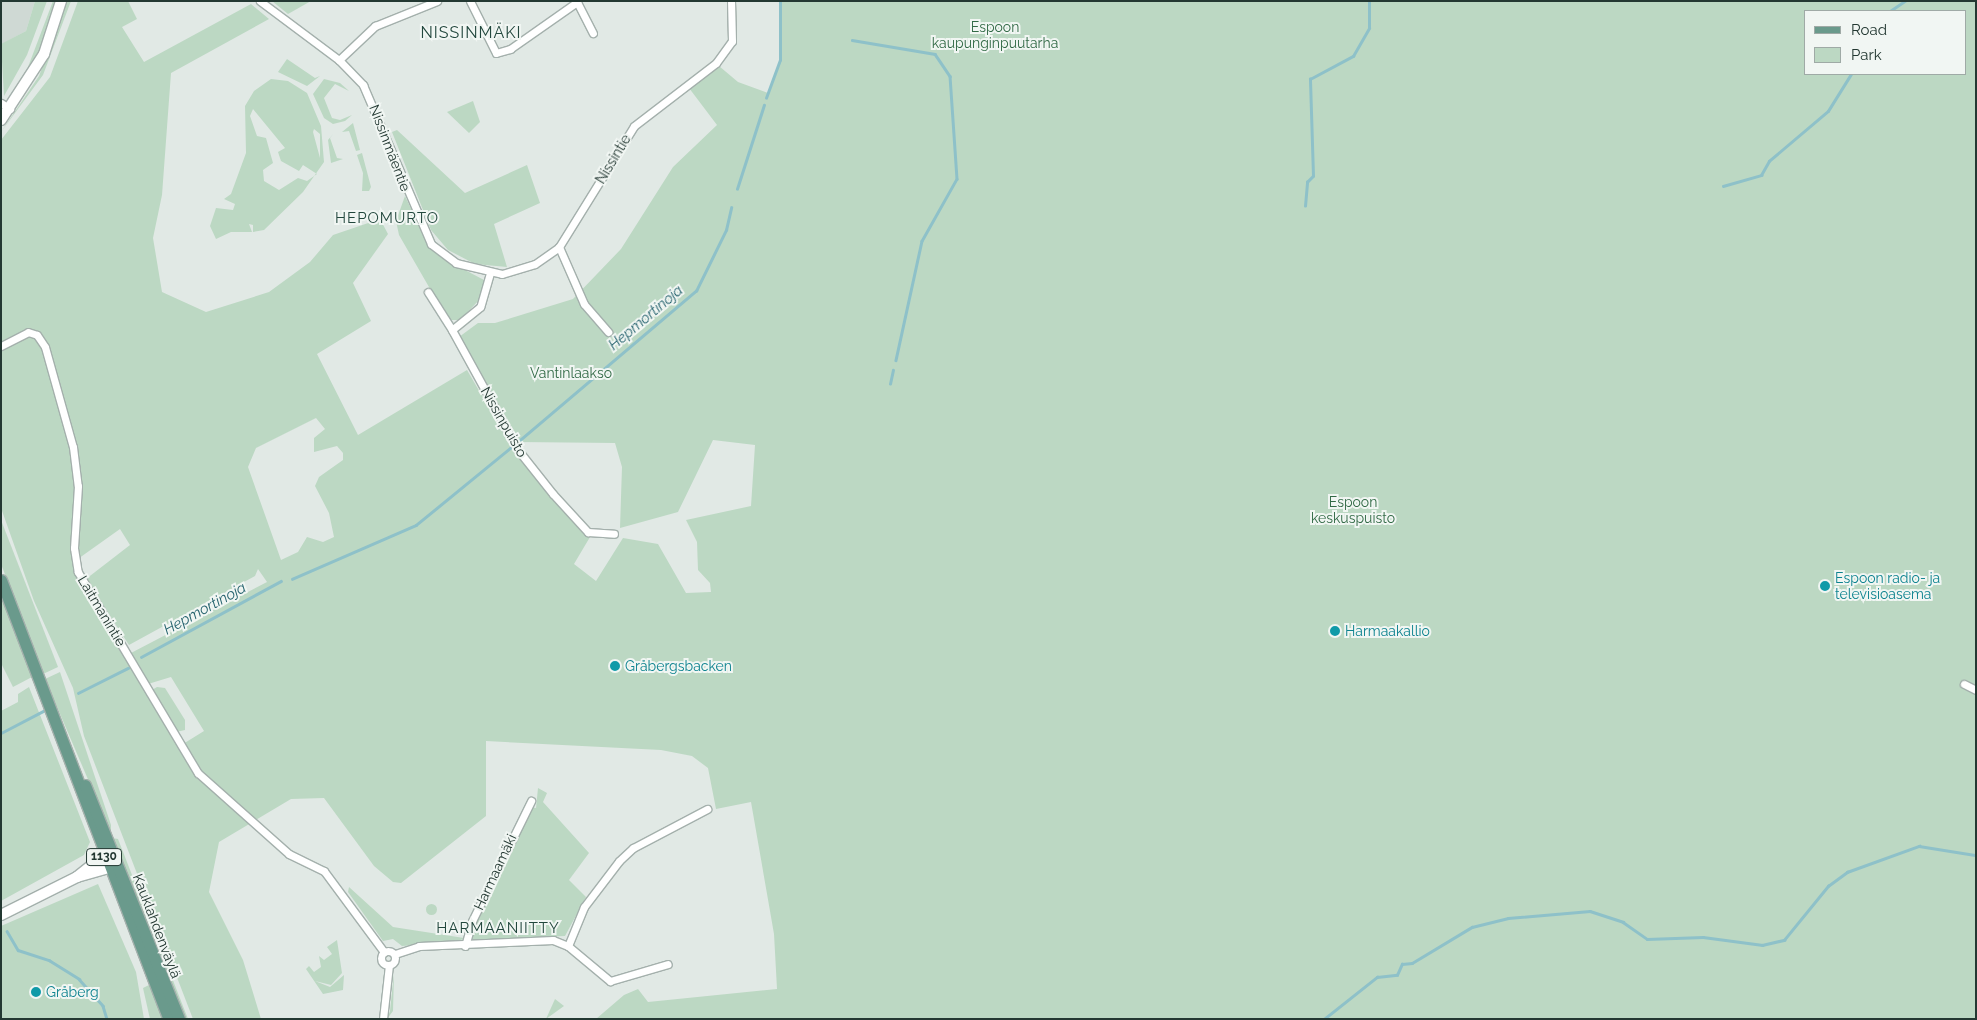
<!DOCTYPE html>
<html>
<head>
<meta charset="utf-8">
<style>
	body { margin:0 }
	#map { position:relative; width:1977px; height:1020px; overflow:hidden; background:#e1e9e5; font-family:Raleway,sans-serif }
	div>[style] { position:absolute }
	.built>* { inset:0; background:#cfd9d4 }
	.green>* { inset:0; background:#bcd8c3 }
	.round { border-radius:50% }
	.stream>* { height:2.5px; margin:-1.25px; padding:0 1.25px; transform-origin:1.25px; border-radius:1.25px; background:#8ec1c9 }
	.roads { filter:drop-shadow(1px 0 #a4b0ac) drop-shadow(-1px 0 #a4b0ac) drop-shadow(0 1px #a4b0ac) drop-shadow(0 -1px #a4b0ac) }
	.street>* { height:7px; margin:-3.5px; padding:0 3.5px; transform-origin:3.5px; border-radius:3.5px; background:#fff }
	.street>.ring { margin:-3.5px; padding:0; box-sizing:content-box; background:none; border:7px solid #fff; border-radius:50% }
	.secondary>* { height:10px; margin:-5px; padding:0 5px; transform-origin:5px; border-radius:5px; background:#fff }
	.primary>* { height:11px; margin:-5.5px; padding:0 5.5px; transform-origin:5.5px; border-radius:5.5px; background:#6a9a8c }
	.dots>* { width:14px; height:14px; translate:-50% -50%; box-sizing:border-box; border:2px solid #f1f6f3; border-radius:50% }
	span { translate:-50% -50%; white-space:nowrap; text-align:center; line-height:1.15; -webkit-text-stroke:4px #f1f6f3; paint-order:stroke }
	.shield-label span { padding:1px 4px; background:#f1f6f3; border:1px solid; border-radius:4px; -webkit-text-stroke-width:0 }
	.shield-label { font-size:12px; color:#233832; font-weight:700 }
	.park-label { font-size:14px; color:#326a46 }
	.street-label { font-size:14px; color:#233832 }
	.culture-label { font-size:14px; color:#0d838f }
	.left { translate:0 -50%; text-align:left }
	.neighbourhood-label { font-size:15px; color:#22473d; letter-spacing:1px }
	.water-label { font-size:15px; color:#24626d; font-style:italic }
	.quarter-label { font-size:16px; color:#22473d; letter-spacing:1px }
	.frame { position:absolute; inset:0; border:2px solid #233832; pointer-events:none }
	.legend { position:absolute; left:1804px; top:10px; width:162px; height:65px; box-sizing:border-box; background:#f1f6f3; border:1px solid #9faaa6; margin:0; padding:6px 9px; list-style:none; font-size:15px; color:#233832 }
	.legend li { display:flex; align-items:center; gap:10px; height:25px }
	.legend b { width:25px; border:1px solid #9faaa6 }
</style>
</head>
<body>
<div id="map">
	<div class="built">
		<div style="clip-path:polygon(1px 1px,35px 1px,26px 31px,2px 44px,2px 80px,1px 80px)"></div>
	</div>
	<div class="green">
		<div style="clip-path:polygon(35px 1px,47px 1px,27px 55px,4px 96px,1px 44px,26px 31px)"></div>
		<div style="clip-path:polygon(53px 1px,57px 1px,38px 54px,7px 101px,28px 67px)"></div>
		<div style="clip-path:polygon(67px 1px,71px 1px,43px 75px,1px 132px,39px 76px)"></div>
		<div style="clip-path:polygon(evenodd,78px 1px,128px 1px,137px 19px,122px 27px,144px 62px,251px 4px,269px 19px,171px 73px,162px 195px,153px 238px,162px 292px,206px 312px,269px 292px,310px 262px,333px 235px,380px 219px,388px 234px,353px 283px,371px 321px,317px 354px,358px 435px,467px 370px,516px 454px,590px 537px,574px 564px,596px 581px,623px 538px,658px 544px,686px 593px,711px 592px,710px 583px,698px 570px,697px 542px,686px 520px,751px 506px,755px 445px,713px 440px,678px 512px,620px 528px,622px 467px,615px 443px,518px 442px,459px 337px,478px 323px,495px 323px,573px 299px,621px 249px,673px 167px,717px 125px,689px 88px,719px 66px,738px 82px,768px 93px,780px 60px,780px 1px,1976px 1px,1976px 1019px,596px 1019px,624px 995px,638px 989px,648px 1002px,777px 989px,774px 934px,751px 802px,716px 809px,708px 768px,692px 756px,661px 750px,486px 741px,486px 816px,401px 883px,393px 882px,374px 866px,324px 798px,291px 799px,219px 842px,209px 892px,243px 960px,261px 1019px,193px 1019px,84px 736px,73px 688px,34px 601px,1px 508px,1px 140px,50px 77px,78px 1px,1806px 11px,1966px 11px,1966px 74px,1806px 74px,1806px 11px,78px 1px,316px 418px,325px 429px,314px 438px,314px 452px,337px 446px,343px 453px,343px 460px,319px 477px,315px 486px,329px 513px,334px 537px,323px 542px,307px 537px,298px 552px,281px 560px,248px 467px,256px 448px,316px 418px,78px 1px,120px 529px,130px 545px,86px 579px,129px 645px,255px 576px,258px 569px,267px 582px,131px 653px,148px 684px,171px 677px,204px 731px,183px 744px,75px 561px,120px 529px)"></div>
		<div style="clip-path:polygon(272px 1px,311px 1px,288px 14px)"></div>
		<div style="clip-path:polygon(287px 59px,315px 78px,320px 76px,307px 86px,278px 72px)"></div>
		<div style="clip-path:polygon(evenodd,271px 79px,288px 81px,307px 93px,321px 126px,324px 162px,303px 192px,264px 230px,253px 232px,253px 225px,249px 224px,252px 232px,231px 232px,216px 239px,210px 226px,216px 208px,233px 210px,235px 204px,224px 199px,231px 194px,246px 153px,245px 106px,254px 91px,271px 79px,253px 109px,285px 148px,278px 152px,281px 161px,299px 171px,303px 165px,317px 174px,307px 181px,298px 178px,279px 190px,264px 181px,263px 170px,273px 163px,266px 138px,257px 136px,250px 116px,253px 109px,271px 79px,314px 129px,320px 134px,320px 158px,313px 132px,314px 129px)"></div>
		<div style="clip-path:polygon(324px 79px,340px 83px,349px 91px,335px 84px,324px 98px,332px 118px,340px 120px,352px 115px,345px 121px,333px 124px,324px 118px,313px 94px)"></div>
		<div style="clip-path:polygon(473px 101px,480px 122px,469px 133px,447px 112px)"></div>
		<div style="clip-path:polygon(353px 123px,360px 150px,356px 151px,349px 131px,342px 132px)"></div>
		<div style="clip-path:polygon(397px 130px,465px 193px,527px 165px,540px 203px,494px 224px,507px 267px,475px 264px,448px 250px,431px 230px,392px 132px)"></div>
		<div style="clip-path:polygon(334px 133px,330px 138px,337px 158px,343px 159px,331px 163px,328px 140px)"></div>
		<div style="clip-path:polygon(362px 153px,371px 187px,369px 191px,362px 191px,363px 173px,357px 155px)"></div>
		<div style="clip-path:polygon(405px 196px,428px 244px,446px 260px,484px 280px,481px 298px,460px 320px,448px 320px,399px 235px,396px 221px)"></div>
		<div style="clip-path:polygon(1px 520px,58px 667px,43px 674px,1px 564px)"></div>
		<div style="clip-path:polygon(1px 596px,32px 677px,13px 687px,1px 663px)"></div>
		<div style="clip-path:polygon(60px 672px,111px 825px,111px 833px,45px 679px)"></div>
		<div style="clip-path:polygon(29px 687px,90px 842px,84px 855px,1px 901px,1px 711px,18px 702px,18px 694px)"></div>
		<div style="clip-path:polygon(157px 687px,165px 688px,185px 720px,185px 730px,176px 732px,152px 690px)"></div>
		<div style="clip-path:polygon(538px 788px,547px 793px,543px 802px,589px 853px,569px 880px,586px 897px,565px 936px,473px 940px,471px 930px,531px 807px,536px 808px)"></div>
		<div style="clip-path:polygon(112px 838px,118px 839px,188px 1019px,183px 1019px)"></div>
		<div style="clip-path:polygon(98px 884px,136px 972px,144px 1019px,1px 1019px,1px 926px)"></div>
		<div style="clip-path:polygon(349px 887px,393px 927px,464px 938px,458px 942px,402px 946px,393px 939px,383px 941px,348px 892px)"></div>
		<div class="round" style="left:425.5px;top:903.5px;width:11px;height:11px"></div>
		<div style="clip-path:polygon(337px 940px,342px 973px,331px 985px,315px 981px,330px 987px,344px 975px,343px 990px,323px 994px,306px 969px,309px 966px,314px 972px,321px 967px,319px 956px,324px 960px,332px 954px,327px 947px)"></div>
		<div style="clip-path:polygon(394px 973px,393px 1011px,387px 1019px,390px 1011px)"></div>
		<div style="clip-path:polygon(149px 985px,163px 1019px,150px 1019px,143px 988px)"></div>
		<div style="clip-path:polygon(555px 999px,564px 1006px,546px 1019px)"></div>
	</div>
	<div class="stream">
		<div style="left:1890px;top:11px;width:18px;rotate:-34deg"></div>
		<div style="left:852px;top:40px;width:84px;rotate:9.6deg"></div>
		<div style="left:935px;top:54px;width:27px;rotate:56deg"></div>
		<div style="left:950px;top:76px;width:103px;rotate:86.1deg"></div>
		<div style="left:957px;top:179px;width:71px;rotate:119.4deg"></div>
		<div style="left:922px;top:241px;width:122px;rotate:102.3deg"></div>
		<div style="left:766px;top:98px;width:40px;rotate:-69.8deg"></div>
		<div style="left:780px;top:60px;width:59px;rotate:-90deg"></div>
		<div style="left:1723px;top:186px;width:40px;rotate:-16deg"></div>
		<div style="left:1761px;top:175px;width:16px;rotate:-60deg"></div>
		<div style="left:1769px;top:161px;width:77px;rotate:-40.3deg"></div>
		<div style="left:1828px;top:111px;width:44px;rotate:-58.1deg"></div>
		<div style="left:737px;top:189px;width:88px;rotate:-72.2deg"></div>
		<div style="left:1305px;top:206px;width:24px;rotate:-85deg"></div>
		<div style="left:1307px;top:182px;width:8px;rotate:-45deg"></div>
		<div style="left:1313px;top:176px;width:97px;rotate:-91.8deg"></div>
		<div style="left:1310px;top:79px;width:49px;rotate:-28.1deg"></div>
		<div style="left:1353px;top:56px;width:32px;rotate:-60deg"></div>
		<div style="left:1369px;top:28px;width:27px;rotate:-90deg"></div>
		<div style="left:890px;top:384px;width:14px;rotate:-78deg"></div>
		<div style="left:520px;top:440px;width:231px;rotate:-40.3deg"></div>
		<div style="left:696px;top:291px;width:68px;rotate:-63.8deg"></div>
		<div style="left:726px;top:230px;width:23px;rotate:-77deg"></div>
		<div style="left:292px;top:579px;width:135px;rotate:-23.5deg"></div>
		<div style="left:416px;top:525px;width:122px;rotate:-39.3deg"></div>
		<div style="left:141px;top:657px;width:159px;rotate:-28.5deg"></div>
		<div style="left:78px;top:693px;width:56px;rotate:-26.6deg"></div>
		<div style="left:1px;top:733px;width:50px;rotate:-27.6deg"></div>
		<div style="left:7px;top:931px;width:22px;rotate:60deg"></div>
		<div style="left:18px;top:950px;width:33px;rotate:18deg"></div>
		<div style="left:49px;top:960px;width:36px;rotate:32deg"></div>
		<div style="left:79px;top:979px;width:36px;rotate:48deg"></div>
		<div style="left:103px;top:1006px;width:14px;rotate:73deg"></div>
		<div style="left:1324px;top:1019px;width:68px;rotate:-38.4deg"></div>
		<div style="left:1377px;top:977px;width:20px;rotate:-6deg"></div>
		<div style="left:1397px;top:975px;width:12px;rotate:-66deg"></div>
		<div style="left:1402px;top:964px;width:10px;rotate:-6deg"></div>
		<div style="left:1412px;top:963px;width:70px;rotate:-31deg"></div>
		<div style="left:1472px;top:927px;width:37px;rotate:-14deg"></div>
		<div style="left:1508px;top:918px;width:82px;rotate:-4.9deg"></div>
		<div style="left:1590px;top:911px;width:35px;rotate:18deg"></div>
		<div style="left:1623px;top:922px;width:29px;rotate:35deg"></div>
		<div style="left:1647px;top:939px;width:56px;rotate:-2deg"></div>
		<div style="left:1703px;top:937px;width:60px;rotate:7.7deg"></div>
		<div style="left:1762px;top:945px;width:23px;rotate:-13deg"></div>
		<div style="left:1784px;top:940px;width:70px;rotate:-50.8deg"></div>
		<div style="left:1828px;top:886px;width:24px;rotate:-36deg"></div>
		<div style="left:1847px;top:872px;width:77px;rotate:-19.9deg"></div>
		<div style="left:1919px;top:846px;width:58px;rotate:9deg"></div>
	</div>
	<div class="roads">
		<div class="street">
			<div style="left:260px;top:1px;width:99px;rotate:36.8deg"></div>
			<div style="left:339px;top:60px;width:35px;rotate:46deg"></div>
			<div style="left:363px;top:85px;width:173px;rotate:66.8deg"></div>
			<div style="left:431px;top:244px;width:31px;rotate:37deg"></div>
			<div style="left:456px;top:263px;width:47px;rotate:13.4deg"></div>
			<div style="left:502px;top:274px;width:34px;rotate:-17deg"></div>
			<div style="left:535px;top:264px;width:29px;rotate:-35deg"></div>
			<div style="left:559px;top:247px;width:142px;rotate:-58.2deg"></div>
			<div style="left:634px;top:126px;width:103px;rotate:-37.5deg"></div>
			<div style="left:716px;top:63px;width:27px;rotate:-54deg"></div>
			<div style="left:732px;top:41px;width:40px;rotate:-91.4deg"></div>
			<div style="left:470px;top:1px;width:58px;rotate:63.4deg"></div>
			<div style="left:496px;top:53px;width:15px;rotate:-16deg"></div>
			<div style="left:510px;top:49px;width:82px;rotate:-35deg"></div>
			<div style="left:577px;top:2px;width:35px;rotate:63deg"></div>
			<div style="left:339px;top:60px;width:50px;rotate:-43.4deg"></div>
			<div style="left:375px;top:26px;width:67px;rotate:-22deg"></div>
			<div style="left:1px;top:103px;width:11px;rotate:34deg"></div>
			<div style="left:559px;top:247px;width:62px;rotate:66.3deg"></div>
			<div style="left:584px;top:304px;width:37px;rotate:49deg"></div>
			<div style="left:490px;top:273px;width:35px;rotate:106deg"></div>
			<div style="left:480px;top:307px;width:36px;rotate:141deg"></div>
			<div style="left:452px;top:330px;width:137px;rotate:61.2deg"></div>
			<div style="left:518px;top:450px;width:56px;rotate:51.5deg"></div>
			<div style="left:553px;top:494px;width:52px;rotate:47.4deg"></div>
			<div style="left:588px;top:532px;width:26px;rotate:4deg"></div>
			<div style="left:428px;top:292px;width:45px;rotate:57.7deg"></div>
			<div style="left:1px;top:346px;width:30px;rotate:-27deg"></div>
			<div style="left:28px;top:332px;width:9px;rotate:18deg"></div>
			<div style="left:37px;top:335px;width:14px;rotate:56deg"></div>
			<div style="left:45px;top:347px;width:104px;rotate:74.4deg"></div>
			<div style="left:73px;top:447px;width:39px;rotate:83deg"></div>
			<div style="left:78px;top:486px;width:62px;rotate:93.7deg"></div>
			<div style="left:74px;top:548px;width:24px;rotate:81deg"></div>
			<div style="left:78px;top:572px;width:234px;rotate:59.2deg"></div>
			<div style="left:198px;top:773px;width:122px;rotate:41.7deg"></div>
			<div style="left:289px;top:854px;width:39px;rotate:26deg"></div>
			<div style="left:324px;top:871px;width:101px;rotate:53.5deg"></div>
			<div style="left:1964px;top:684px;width:13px;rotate:27deg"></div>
			<div style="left:465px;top:946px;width:26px;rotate:-74deg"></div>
			<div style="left:472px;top:921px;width:134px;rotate:-63.8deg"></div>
			<div style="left:568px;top:946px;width:42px;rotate:-67.7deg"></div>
			<div style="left:584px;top:907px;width:58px;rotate:-52.7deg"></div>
			<div style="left:619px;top:861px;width:19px;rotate:-43deg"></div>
			<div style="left:633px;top:848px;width:84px;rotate:-27.8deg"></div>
			<div class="ring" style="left:381px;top:951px;width:7px;height:7px"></div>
			<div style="left:395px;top:954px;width:25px;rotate:-18deg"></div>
			<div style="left:419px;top:946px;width:134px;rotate:-2.6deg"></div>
			<div style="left:553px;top:940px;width:16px;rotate:22deg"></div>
			<div style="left:568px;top:946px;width:55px;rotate:39.8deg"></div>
			<div style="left:610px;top:981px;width:60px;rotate:-16.3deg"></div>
			<div style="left:383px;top:1019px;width:54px;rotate:-83.7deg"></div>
		</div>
		<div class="secondary">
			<div style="left:1px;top:120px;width:79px;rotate:-56.9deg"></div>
			<div style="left:44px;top:54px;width:56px;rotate:-72.2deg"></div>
			<div style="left:77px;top:877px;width:21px;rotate:-39deg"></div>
			<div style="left:93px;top:864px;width:22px;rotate:-10deg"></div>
			<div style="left:1px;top:915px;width:85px;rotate:-26.6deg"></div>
			<div style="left:77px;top:877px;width:33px;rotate:-16deg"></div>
			<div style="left:109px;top:868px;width:8px;rotate:-50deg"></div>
		</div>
		<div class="primary">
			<div style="left:1px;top:580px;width:470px;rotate:69.1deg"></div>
			<div style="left:85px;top:785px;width:252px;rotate:68.1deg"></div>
		</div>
	</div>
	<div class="dots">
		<div style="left:1825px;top:586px;background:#0f9aa8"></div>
		<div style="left:1335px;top:631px;background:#0f9aa8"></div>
		<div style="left:615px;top:666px;background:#0f9aa8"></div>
		<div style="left:36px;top:992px;background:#0f9aa8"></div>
	</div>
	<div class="shield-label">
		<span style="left:104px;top:857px">1130</span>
	</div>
	<div class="park-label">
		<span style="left:995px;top:35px">Espoon<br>kaupunginpuutarha</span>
		<span style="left:571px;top:373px">Vantinlaakso</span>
		<span style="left:1353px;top:510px">Espoon<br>keskuspuisto</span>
	</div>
	<div class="street-label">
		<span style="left:390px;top:148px;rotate:69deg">Nissinmäentie</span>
		<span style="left:613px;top:159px;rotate:-59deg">Nissintie</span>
		<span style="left:504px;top:422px;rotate:60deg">Nissinpuisto</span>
		<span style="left:102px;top:611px;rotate:59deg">Laitmanintie</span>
		<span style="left:495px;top:872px;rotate:-65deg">Harmaamäki</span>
		<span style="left:157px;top:926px;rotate:69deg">Kauklahdenväylä</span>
	</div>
	<div class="culture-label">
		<span class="left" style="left:1835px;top:586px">Espoon radio- ja<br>televisioasema</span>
		<span class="left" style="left:1345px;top:631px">Harmaakallio</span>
		<span class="left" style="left:625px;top:666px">Gråbergsbacken</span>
		<span class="left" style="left:46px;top:992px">Gråberg</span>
	</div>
	<div class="neighbourhood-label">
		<span style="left:387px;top:219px">HEPOMURTO</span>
		<span style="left:498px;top:929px">HARMAANIITTY</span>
	</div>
	<div class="water-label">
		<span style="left:646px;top:318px;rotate:-40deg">Hepmortinoja</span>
		<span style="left:205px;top:609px;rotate:-29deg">Hepmortinoja</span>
	</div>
	<div class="quarter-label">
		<span style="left:471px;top:33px">NISSINMÄKI</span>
	</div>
	<div class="frame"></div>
	<ul class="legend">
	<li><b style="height:6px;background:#6a9a8c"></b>Road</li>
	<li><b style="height:14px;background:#bcd8c3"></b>Park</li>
	</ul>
</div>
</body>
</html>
